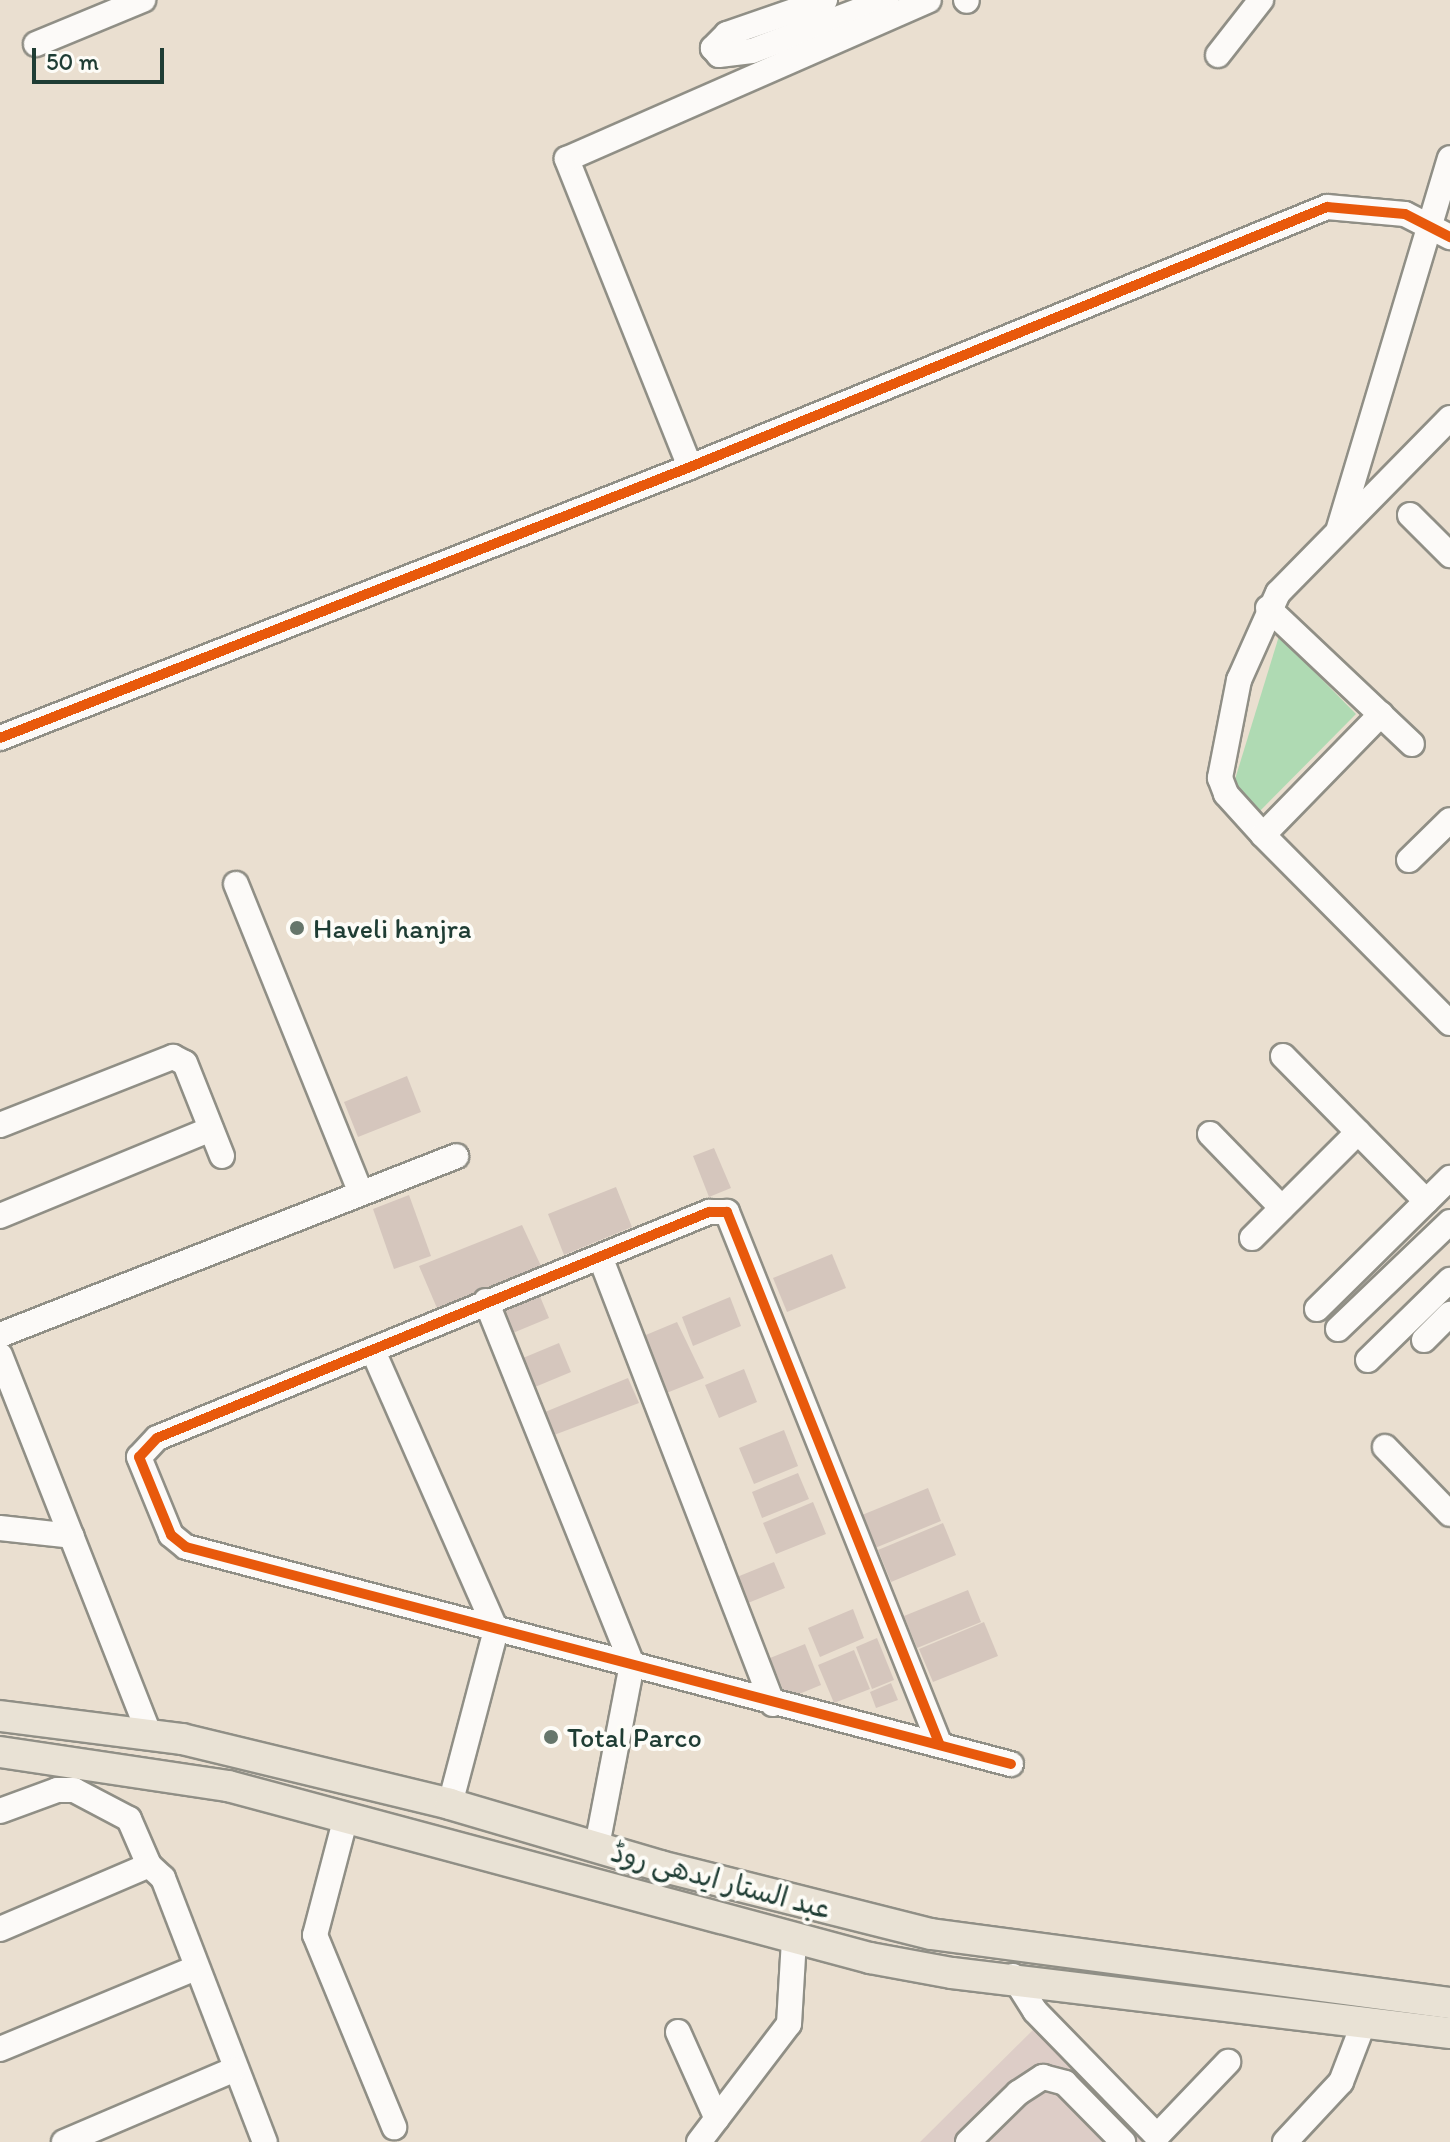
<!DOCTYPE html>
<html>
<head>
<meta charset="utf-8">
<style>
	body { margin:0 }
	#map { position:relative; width:1450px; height:2142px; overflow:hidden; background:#eadfd0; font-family:Itim,"Playpen Sans Arabic",sans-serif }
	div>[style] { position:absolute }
	.industrial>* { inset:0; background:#ddcdc7 }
	.green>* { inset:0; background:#afdab3 }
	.building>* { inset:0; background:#d5c6bd }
	.roads { filter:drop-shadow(2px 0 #908f86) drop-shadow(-2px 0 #908f86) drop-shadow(0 2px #908f86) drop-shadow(0 -2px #908f86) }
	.minor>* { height:24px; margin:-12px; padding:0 12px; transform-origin:12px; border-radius:12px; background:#fcfaf8 }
	.major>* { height:30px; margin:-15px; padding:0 15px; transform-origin:15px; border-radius:15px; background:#e9e2d5 }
	.cycleway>* { height:10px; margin:-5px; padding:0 5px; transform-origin:5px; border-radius:5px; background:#e8590c }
	.dots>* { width:22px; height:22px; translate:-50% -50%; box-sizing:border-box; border:4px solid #fdfcf7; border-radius:50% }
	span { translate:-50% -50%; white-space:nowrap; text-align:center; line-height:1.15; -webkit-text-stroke:8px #fdfcf7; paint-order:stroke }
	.poi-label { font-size:28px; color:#1f3d34 }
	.left { translate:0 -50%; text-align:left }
	.street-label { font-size:28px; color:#1f3d34 }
	.scale { position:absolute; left:32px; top:48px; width:132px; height:36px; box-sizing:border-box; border:4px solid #1f3d34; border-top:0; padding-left:10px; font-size:24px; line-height:28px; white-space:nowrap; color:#1f3d34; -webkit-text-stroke:6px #fdfcf7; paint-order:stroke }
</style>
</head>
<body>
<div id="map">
	<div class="industrial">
		<div style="clip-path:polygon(1035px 2028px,1155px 2142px,920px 2142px)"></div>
	</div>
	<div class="green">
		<div style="clip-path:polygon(1279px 636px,1356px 714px,1257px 814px,1232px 789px)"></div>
	</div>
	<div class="building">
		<div style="clip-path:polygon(407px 1076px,421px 1112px,358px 1137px,344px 1102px)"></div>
		<div style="clip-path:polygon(714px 1148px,731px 1188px,709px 1197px,693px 1156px)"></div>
		<div style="clip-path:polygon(616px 1187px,632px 1227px,564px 1255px,548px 1214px)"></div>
		<div style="clip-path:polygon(409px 1195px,431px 1256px,394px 1269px,373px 1209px)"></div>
		<div style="clip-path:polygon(522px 1225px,541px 1266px,437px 1308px,419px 1266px)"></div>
		<div style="clip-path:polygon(832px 1254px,846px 1288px,787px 1312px,773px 1278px)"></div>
		<div style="clip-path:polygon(539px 1294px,549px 1318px,508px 1335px,499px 1311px)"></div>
		<div style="clip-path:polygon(730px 1297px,741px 1326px,693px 1346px,682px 1317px)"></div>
		<div style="clip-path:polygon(677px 1322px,704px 1378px,664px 1394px,641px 1337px)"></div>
		<div style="clip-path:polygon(559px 1343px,571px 1372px,535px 1387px,523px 1358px)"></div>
		<div style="clip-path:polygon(744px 1369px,757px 1402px,719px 1418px,705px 1385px)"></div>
		<div style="clip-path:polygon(628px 1378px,639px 1403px,554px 1435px,545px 1412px)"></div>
		<div style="clip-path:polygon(784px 1430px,798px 1466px,754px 1484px,739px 1448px)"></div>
		<div style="clip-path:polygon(798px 1473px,809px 1499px,762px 1518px,752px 1492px)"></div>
		<div style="clip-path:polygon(928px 1488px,941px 1521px,875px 1548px,862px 1515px)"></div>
		<div style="clip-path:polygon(813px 1502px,826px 1534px,776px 1554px,763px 1523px)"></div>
		<div style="clip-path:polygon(943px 1523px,956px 1555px,891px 1582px,878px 1550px)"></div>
		<div style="clip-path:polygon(774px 1562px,785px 1588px,743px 1605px,732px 1579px)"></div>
		<div style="clip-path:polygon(968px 1590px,981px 1622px,917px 1648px,904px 1616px)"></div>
		<div style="clip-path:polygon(853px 1609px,864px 1638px,820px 1657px,808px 1628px)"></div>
		<div style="clip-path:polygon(984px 1622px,998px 1656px,933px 1682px,919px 1649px)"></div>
		<div style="clip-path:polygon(877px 1638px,894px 1680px,872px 1689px,856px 1647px)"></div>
		<div style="clip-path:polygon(805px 1644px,821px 1685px,787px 1699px,770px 1658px)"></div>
		<div style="clip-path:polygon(854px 1650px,870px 1689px,834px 1703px,818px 1665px)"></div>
		<div style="clip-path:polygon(891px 1683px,898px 1700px,876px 1708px,870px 1692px)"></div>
	</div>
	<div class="roads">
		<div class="minor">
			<div style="left:825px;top:0;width:104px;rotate:160.9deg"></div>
			<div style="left:727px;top:34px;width:20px;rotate:135deg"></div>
			<div style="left:713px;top:48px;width:9px;rotate:49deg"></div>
			<div style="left:719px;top:55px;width:33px;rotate:-7deg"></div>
			<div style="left:752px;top:51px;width:144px;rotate:-20.7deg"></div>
			<div style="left:966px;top:0;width:1px;rotate:45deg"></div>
			<div style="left:36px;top:44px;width:116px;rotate:-22.4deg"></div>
			<div style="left:1218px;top:55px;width:70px;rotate:-52deg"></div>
			<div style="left:1450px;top:418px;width:245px;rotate:134.5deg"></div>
			<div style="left:1278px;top:593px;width:95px;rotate:114.1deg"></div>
			<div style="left:1239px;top:680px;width:100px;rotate:101deg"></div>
			<div style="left:1220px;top:778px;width:17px;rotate:69deg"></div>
			<div style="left:1226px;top:794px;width:55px;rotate:47.9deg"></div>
			<div style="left:1263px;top:835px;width:265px;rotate:45.2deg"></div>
			<div style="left:690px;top:467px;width:332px;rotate:-111.8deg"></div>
			<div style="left:567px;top:159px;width:395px;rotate:-23.7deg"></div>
			<div style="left:1410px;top:515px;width:57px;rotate:45deg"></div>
			<div style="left:1339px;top:528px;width:386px;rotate:-73.3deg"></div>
			<div style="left:1268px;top:608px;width:198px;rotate:43.4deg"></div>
			<div style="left:0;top:738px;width:741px;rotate:-21.44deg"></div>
			<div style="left:690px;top:467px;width:688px;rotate:-22.2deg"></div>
			<div style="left:1327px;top:207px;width:78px;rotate:5.1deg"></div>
			<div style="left:1405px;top:214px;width:51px;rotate:27.1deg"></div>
			<div style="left:1263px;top:835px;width:169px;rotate:-45.7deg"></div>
			<div style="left:1409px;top:860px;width:57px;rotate:-44.3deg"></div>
			<div style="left:236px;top:884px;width:333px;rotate:68deg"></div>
			<div style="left:1283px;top:1056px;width:204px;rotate:45.4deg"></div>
			<div style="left:0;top:1125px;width:186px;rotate:-21.5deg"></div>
			<div style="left:173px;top:1057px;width:13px;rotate:27deg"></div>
			<div style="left:185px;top:1063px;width:100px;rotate:68.3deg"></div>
			<div style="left:1210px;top:1134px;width:103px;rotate:45.8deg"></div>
			<div style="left:0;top:1216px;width:228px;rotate:-22.4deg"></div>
			<div style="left:1252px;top:1238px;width:150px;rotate:-45deg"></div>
			<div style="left:601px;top:1259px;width:477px;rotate:68.9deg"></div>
			<div style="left:486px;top:1301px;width:391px;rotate:68.1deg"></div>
			<div style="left:632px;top:1664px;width:185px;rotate:100.9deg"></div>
			<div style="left:1317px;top:1309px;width:187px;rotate:-44.6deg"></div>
			<div style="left:1338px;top:1329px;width:155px;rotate:-43.7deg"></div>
			<div style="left:0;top:1335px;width:490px;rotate:-21.4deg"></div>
			<div style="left:1424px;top:1340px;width:37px;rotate:-45deg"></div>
			<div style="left:373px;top:1351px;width:305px;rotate:66.2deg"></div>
			<div style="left:496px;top:1630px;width:180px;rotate:104.8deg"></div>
			<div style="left:0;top:1355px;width:407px;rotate:68.5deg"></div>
			<div style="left:1368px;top:1360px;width:115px;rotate:-44.3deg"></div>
			<div style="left:1385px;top:1447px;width:93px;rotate:45.9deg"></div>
			<div style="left:0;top:1528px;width:72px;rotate:6.3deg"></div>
			<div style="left:939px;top:1743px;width:572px;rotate:-111.76deg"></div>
			<div style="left:727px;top:1212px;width:18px;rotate:180deg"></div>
			<div style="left:709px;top:1212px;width:596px;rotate:157.73deg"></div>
			<div style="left:157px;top:1438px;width:26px;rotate:133deg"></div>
			<div style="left:139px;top:1457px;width:84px;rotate:67.7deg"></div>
			<div style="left:171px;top:1535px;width:19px;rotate:39deg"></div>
			<div style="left:186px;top:1547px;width:853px;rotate:14.74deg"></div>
			<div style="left:0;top:1811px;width:61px;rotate:-20.2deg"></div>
			<div style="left:57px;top:1790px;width:17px"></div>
			<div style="left:74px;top:1790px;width:62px;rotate:27.8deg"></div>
			<div style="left:129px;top:1819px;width:50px;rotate:66.5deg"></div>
			<div style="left:149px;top:1865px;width:19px;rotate:43deg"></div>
			<div style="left:163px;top:1878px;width:283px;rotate:68.9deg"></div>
			<div style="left:346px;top:1817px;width:122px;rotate:104.7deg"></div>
			<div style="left:315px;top:1935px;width:208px;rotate:67.6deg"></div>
			<div style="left:0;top:1929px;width:162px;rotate:-23.2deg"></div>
			<div style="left:1013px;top:1976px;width:41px;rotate:57.8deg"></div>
			<div style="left:1035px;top:2011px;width:175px;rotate:45.7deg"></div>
			<div style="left:1157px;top:2136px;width:103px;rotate:-46.2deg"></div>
			<div style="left:678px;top:2032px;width:95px;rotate:65.9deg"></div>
			<div style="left:0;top:2049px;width:212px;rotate:-22.5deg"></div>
			<div style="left:64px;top:2142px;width:184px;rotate:-23.1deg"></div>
			<div style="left:699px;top:2142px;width:148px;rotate:-52.7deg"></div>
			<div style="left:789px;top:2024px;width:85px;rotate:-86.6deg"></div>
			<div style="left:968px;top:2142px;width:70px;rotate:-44.4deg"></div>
			<div style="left:1018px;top:2093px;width:30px;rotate:-33deg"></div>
			<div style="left:1043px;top:2077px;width:23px;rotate:15deg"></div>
			<div style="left:1065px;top:2083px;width:83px;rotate:45.5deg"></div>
			<div style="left:1285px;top:2142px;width:82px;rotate:-47deg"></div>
			<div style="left:1341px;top:2082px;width:64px;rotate:-69deg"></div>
		</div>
		<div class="major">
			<div style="left:0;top:1716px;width:183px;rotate:7.2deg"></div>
			<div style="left:182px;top:1739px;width:276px;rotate:13.6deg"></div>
			<div style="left:450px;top:1804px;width:219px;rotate:16.4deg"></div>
			<div style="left:660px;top:1866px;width:279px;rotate:14.1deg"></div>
			<div style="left:931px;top:1934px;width:524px;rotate:7.57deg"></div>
			<div style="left:0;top:1752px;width:231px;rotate:8.5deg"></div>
			<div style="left:228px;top:1786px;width:665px;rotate:15deg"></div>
			<div style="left:870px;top:1958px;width:83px;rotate:10.4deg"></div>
			<div style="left:952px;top:1973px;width:502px;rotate:6.87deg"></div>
		</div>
	</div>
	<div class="cycleway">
		<div style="left:0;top:738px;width:741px;rotate:-21.44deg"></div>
		<div style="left:690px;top:467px;width:688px;rotate:-22.2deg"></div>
		<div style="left:1327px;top:207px;width:78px;rotate:5.1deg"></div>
		<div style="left:1405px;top:214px;width:51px;rotate:27.1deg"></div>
		<div style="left:939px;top:1743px;width:572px;rotate:-111.76deg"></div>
		<div style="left:727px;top:1212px;width:18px;rotate:180deg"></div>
		<div style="left:709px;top:1212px;width:596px;rotate:157.73deg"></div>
		<div style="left:157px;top:1438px;width:26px;rotate:133deg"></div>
		<div style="left:139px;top:1457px;width:84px;rotate:67.7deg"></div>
		<div style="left:171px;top:1535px;width:19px;rotate:39deg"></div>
		<div style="left:186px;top:1547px;width:853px;rotate:14.74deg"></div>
	</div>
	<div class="dots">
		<div style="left:297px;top:928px;background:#66766b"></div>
		<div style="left:551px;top:1737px;background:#66766b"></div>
	</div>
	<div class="poi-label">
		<span class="left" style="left:313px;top:928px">Haveli hanjra</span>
		<span class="left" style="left:567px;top:1737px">Total Parco</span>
	</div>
	<div class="street-label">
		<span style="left:721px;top:1880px;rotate:15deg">عبد الستار ایدھی روڈ</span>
	</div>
	<div class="scale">50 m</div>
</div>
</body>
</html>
